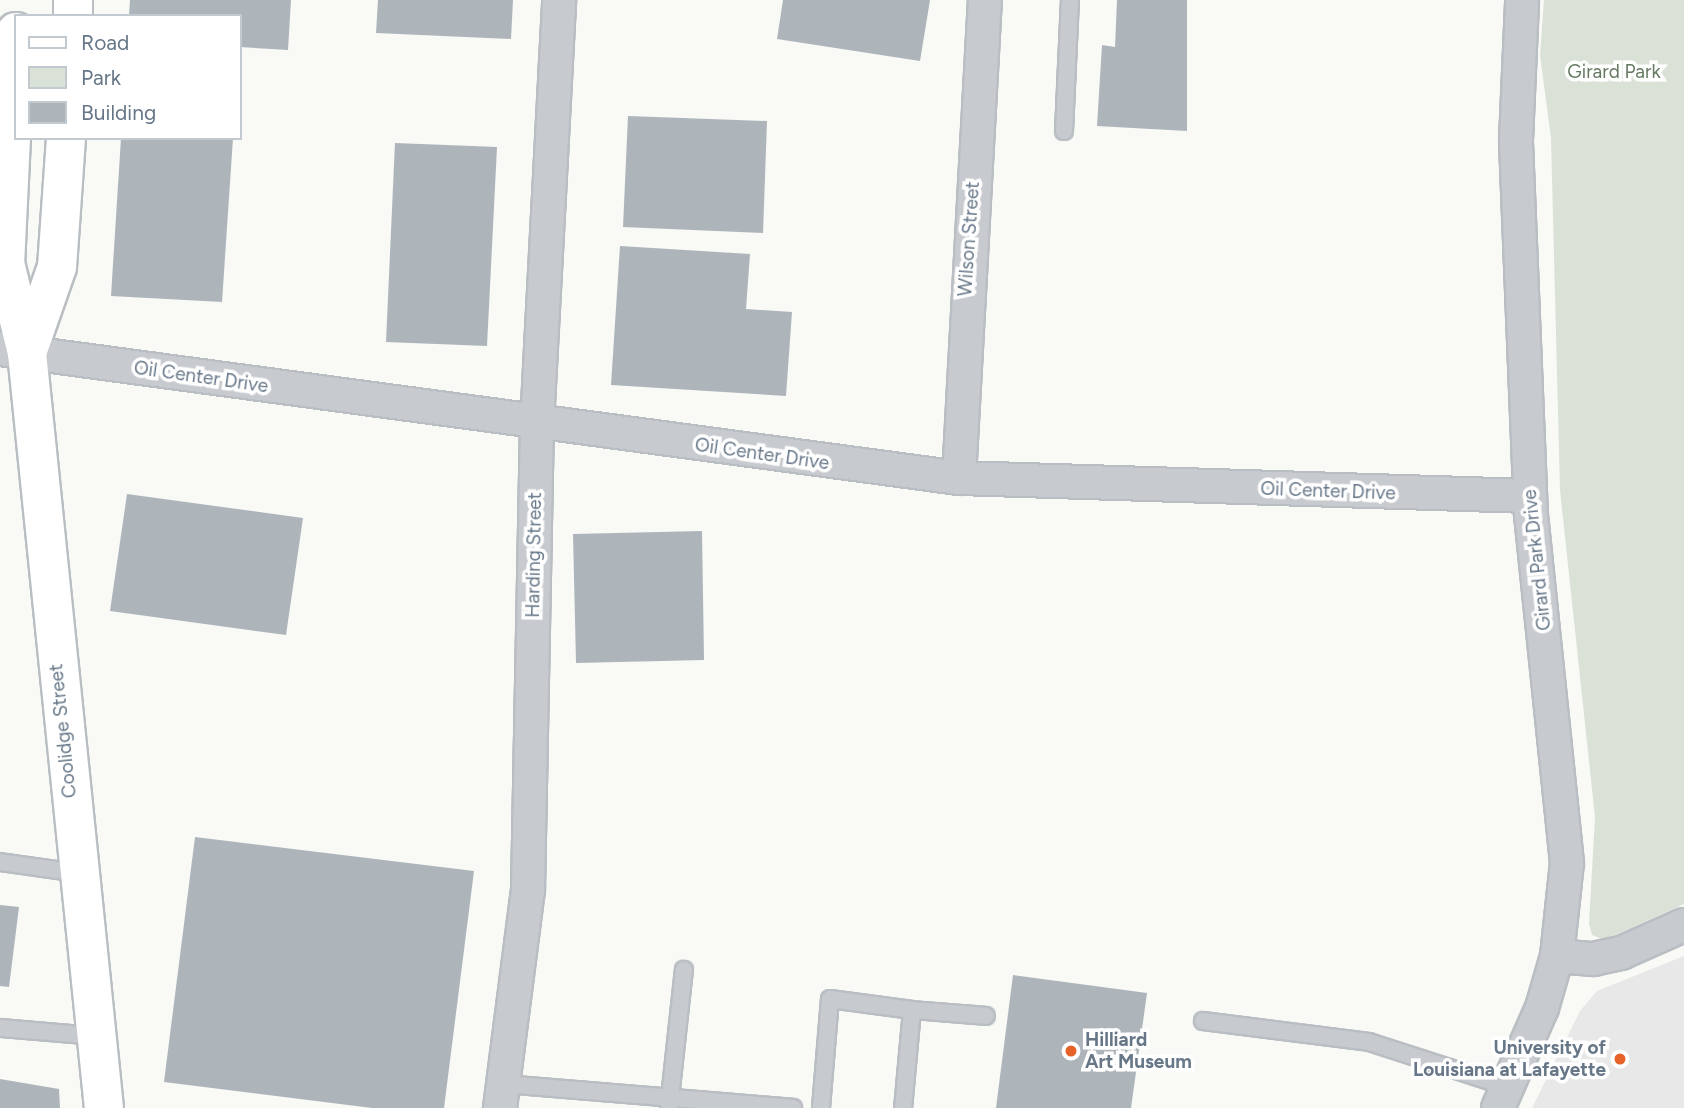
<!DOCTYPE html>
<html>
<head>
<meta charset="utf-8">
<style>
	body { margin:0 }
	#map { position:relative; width:1684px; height:1108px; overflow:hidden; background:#f9f9f6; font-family:Figtree,sans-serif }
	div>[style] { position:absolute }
	.built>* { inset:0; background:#e7e8e7 }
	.green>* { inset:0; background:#dae1d7 }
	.building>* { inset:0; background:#adb5bb }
	.roads { filter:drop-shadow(2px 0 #b9bec3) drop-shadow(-2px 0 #b9bec3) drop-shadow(0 2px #b9bec3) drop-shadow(0 -2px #b9bec3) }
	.lane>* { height:16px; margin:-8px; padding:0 8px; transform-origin:8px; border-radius:8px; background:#c7cace }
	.street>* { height:32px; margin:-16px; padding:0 16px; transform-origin:16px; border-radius:16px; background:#c7cace }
	.secondary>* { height:38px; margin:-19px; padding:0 19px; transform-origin:19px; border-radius:19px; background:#fff }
	.dots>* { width:19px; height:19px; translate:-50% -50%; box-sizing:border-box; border:4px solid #fff; border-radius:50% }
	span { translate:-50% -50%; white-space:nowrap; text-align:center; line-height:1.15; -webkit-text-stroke:7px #fff; paint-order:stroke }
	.park-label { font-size:19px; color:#667a62 }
	.street-label { font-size:19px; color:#677788 }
	.poi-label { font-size:19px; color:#677788; font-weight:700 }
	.left { translate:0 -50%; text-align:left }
	.right { translate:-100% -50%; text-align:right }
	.legend { position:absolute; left:14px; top:14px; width:228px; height:126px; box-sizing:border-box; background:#fff; border:2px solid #c2c9cf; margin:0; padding:9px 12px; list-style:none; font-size:21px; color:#677788 }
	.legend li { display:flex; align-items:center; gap:14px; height:35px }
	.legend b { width:35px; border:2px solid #c2c9cf }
</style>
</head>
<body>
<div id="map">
	<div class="built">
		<div style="clip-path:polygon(1684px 956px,1684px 1108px,1532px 1108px,1580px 1011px,1597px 991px)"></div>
	</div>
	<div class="green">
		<div style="clip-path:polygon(1544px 0,1684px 0,1684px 904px,1604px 940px,1592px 935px,1589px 924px,1595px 817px,1560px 490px,1551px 138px,1540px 55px)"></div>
	</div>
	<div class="building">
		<div style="clip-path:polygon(130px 0,291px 0,288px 50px,240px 47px,240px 16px,129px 16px)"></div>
		<div style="clip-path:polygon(378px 0,513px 0,511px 39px,376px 33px)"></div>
		<div style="clip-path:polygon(783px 0,930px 0,920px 61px,777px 39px)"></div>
		<div style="clip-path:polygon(1117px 0,1187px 0,1187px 131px,1097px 126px,1102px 45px,1115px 47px)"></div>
		<div style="clip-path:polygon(628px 116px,767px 121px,763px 233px,623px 227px)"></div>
		<div style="clip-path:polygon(121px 138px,233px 138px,222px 302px,111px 296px)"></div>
		<div style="clip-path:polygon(395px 143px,497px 147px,487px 346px,386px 342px)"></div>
		<div style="clip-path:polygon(620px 246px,750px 254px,746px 309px,792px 312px,786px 396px,611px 385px)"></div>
		<div style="clip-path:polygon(127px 494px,303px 518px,286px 635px,110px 611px)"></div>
		<div style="clip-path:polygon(702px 531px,704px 660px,576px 663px,573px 534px)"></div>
		<div style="clip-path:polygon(195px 837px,474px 871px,444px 1108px,372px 1108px,164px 1082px)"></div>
		<div style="clip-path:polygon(0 905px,19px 907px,9px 987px,0 986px)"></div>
		<div style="clip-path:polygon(1013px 975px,1147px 993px,1131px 1108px,996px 1108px)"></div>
		<div style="clip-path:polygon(0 1079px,59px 1089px,60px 1108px,0 1108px)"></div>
	</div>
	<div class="roads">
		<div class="lane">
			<div style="left:1064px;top:131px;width:131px;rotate:-87.4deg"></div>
			<div style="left:0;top:862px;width:79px;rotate:8deg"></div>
			<div style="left:912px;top:1010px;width:74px;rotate:4.6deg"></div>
			<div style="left:1203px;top:1021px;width:167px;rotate:7.2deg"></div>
			<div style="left:1369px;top:1042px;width:146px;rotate:17.9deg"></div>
			<div style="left:0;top:1028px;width:95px;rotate:4.8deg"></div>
			<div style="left:503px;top:1084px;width:291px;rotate:4.7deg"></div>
			<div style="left:669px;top:1107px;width:138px;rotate:-83.8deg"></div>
			<div style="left:821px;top:1108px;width:109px;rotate:-85.3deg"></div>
			<div style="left:830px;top:999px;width:83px;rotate:7.6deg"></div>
			<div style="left:912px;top:1010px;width:98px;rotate:95.2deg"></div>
		</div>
		<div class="street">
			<div style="left:0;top:349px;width:968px;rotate:7.66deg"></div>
			<div style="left:959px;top:478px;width:571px;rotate:1.81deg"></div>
			<div style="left:959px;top:478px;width:479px;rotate:-86.9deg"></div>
			<div style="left:1557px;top:956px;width:36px;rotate:5deg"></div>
			<div style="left:1593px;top:959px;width:29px;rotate:-12deg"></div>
			<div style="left:1621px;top:953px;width:69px;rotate:-24deg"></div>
			<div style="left:500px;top:1108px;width:220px;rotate:-82.7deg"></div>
			<div style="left:528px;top:890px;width:466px;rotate:-88.9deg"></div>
			<div style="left:537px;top:424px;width:425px;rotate:-87deg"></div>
			<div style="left:1498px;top:1108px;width:109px;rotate:-66.3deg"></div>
			<div style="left:1542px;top:1008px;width:54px;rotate:-73.9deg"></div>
			<div style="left:1557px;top:956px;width:94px;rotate:-83.9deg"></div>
			<div style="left:1567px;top:863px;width:349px;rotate:-95.9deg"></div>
			<div style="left:1531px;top:516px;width:376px;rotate:-92.3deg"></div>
			<div style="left:1516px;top:140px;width:140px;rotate:-87.5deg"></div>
		</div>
		<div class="secondary">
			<div style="left:73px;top:16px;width:16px;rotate:-90deg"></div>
			<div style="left:16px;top:32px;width:231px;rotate:92.7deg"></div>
			<div style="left:5px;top:263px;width:93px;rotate:76.3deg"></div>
			<div style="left:27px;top:353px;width:759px;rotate:84.18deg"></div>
			<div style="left:27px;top:353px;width:91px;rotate:-70.8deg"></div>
			<div style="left:57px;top:267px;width:129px;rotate:-86deg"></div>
		</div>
	</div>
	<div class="dots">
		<div style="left:1071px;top:1051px;background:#e66229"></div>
		<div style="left:1620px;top:1059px;background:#e66229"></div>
	</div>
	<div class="park-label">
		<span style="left:1614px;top:72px">Girard Park</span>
	</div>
	<div class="street-label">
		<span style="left:969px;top:239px;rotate:-86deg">Wilson Street</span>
		<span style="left:201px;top:377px;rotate:8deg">Oil Center Drive</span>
		<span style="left:762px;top:454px;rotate:8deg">Oil Center Drive</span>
		<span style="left:1328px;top:491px;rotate:2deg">Oil Center Drive</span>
		<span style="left:534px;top:555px;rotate:-89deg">Harding Street</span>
		<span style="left:1537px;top:560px;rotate:-96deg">Girard Park Drive</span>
		<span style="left:63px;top:731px;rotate:-96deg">Coolidge Street</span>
	</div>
	<div class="poi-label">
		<span class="left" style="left:1085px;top:1051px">Hilliard<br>Art Museum</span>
		<span class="right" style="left:1606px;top:1059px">University of<br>Louisiana at Lafayette</span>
	</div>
	<ul class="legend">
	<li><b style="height:9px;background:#fff"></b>Road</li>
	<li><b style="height:19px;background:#dae1d7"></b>Park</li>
	<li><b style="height:19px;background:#adb5bb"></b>Building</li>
	</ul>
</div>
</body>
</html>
